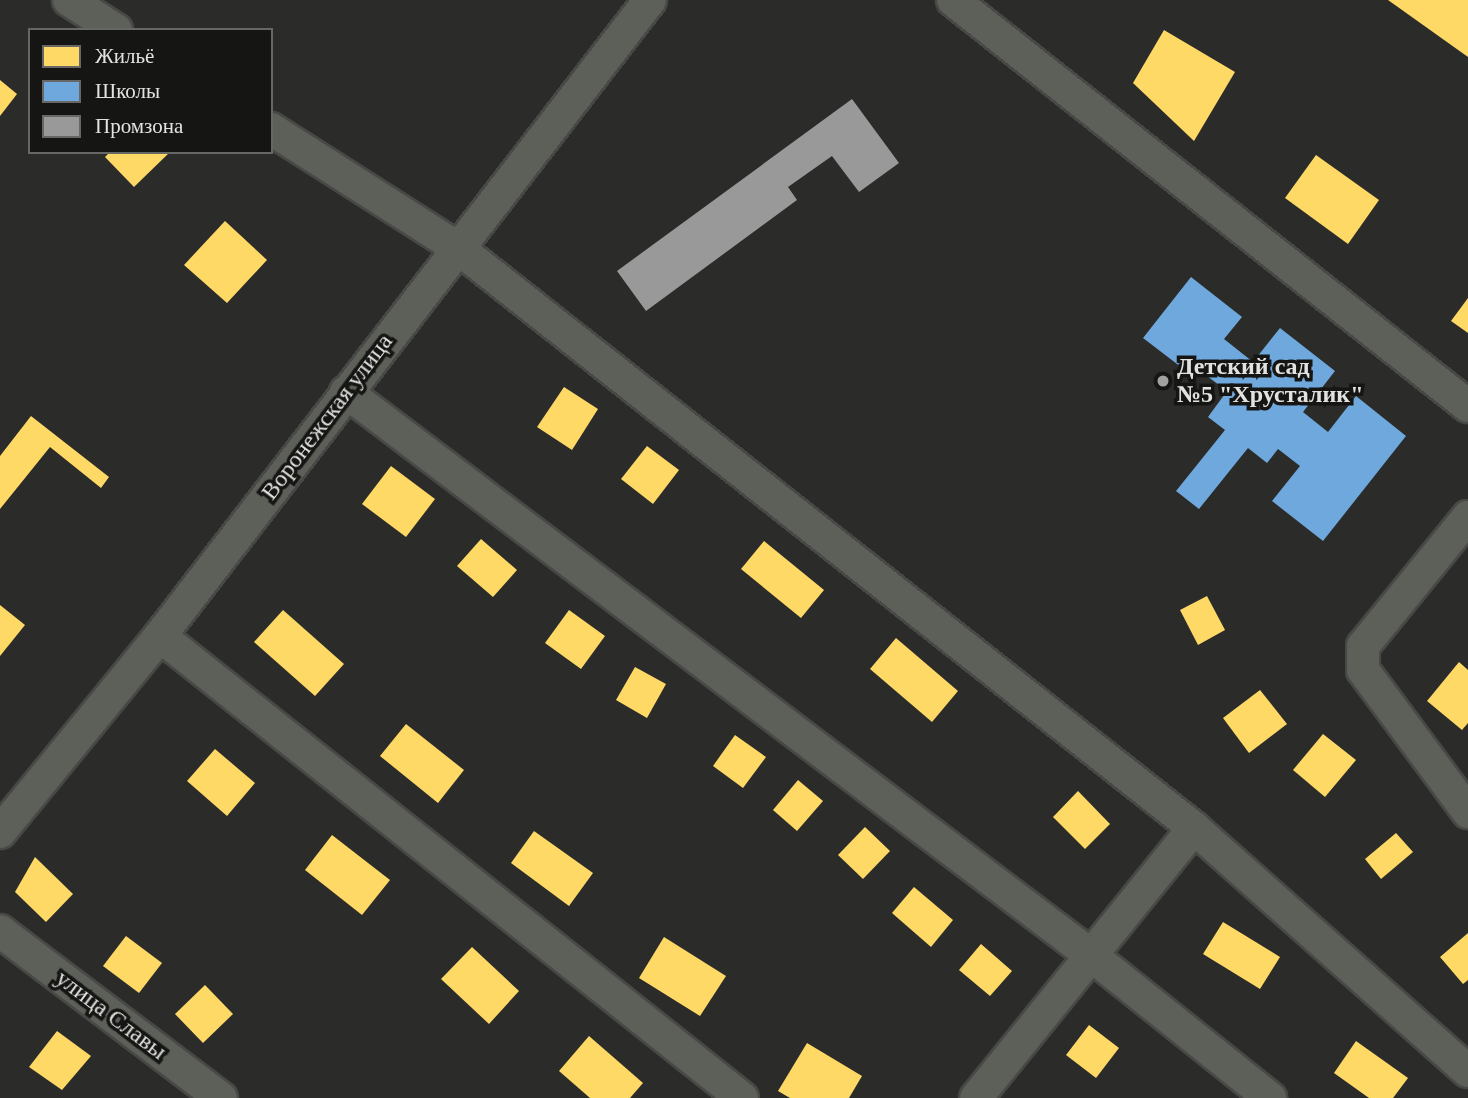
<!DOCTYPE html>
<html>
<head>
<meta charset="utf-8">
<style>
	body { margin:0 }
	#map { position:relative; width:1468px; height:1098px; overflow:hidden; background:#2b2c2a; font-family:"Times New Roman",serif }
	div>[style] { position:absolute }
	.homes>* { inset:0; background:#ffd966 }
	.schools>* { inset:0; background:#6fa8dc }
	.industry>* { inset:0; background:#999 }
	.roads { filter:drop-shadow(2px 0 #484947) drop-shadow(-2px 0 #484947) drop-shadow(0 2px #484947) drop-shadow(0 -2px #484947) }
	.minor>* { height:32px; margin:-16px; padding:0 16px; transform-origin:16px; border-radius:16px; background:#5d6058 }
	.dots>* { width:19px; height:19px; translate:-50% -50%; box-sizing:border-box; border:4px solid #151513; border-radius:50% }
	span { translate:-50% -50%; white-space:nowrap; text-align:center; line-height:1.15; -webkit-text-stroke:7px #151513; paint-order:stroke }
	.poi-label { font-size:24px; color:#e2e3e0; font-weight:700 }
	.left { translate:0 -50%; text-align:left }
	.street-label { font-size:24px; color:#e2e3e0 }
	.legend { position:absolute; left:28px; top:28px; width:245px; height:126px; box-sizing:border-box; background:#151513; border:2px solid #676765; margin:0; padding:9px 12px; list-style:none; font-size:21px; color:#e2e3e0 }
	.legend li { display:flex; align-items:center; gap:14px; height:35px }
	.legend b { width:35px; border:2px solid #676765 }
</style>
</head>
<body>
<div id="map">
	<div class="homes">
		<div style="clip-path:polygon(1388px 0,1468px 0,1468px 57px)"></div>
		<div style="clip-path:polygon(1164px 30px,1235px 72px,1194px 141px,1133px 83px)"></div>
		<div style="clip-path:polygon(0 80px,17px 94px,0 116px)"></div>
		<div style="clip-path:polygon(110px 152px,170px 152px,134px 187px,105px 157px)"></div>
		<div style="clip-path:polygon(1316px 155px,1379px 200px,1348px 244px,1285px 198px)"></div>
		<div style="clip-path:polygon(225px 221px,267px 260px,227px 303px,184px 265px)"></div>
		<div style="clip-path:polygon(1468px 298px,1468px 333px,1451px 321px)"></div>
		<div style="clip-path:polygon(564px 387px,598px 409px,572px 450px,537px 427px)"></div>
		<div style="clip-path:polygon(31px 416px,109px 477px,101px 488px,50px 447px,0 509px,0 456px)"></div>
		<div style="clip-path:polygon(647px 446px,679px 470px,653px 504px,621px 479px)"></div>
		<div style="clip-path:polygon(391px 466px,435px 499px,406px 537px,362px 504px)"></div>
		<div style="clip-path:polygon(481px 539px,517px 570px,493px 597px,457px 566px)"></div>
		<div style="clip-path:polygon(764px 541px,824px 590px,801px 618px,741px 569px)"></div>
		<div style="clip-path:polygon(1207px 596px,1225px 630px,1198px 645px,1180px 610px)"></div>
		<div style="clip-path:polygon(0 605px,25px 625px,0 656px)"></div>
		<div style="clip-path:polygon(283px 610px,344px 664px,315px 696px,254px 642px)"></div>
		<div style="clip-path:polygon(569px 610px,605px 636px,581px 669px,545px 643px)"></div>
		<div style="clip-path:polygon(896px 638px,958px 691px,932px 722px,870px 669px)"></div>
		<div style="clip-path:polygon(1459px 662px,1468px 670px,1468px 723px,1462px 730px,1427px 701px)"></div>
		<div style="clip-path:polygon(635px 667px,666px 684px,647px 718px,616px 700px)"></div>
		<div style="clip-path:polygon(1260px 690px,1287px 724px,1249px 753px,1223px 718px)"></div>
		<div style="clip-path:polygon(406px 724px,464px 770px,438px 803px,380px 756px)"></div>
		<div style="clip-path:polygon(1323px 734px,1356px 760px,1325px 797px,1293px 770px)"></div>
		<div style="clip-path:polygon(735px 735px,766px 757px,743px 788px,713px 766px)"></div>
		<div style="clip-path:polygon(215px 749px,255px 783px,227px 816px,187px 781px)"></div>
		<div style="clip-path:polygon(798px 780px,823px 801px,797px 831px,773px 810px)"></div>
		<div style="clip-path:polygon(1078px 791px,1110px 824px,1085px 849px,1053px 817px)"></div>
		<div style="clip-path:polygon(865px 827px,890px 851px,863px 879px,838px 855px)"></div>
		<div style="clip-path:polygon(534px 831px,593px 873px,569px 906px,511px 863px)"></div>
		<div style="clip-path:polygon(1396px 833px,1413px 852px,1381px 879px,1365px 859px)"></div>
		<div style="clip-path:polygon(332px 835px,390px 880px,362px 915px,305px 870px)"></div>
		<div style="clip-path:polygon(35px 857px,73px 894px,46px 922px,15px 892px)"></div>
		<div style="clip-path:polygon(914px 887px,953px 920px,931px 947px,892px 913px)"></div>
		<div style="clip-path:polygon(1223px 922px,1280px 957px,1260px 989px,1203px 954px)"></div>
		<div style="clip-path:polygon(1468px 933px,1468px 980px,1463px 984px,1440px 957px)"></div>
		<div style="clip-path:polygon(126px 936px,162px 963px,139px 993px,103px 966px)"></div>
		<div style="clip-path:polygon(664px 937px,726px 976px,700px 1016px,639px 978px)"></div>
		<div style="clip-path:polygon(981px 944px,1012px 971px,990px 996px,959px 970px)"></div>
		<div style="clip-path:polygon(472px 947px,519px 991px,489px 1024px,441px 979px)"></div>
		<div style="clip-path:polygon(205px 985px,233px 1014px,203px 1043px,175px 1014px)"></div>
		<div style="clip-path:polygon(1089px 1025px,1119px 1048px,1096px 1078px,1066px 1055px)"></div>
		<div style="clip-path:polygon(57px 1031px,91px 1056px,62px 1090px,29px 1067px)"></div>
		<div style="clip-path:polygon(589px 1036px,643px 1083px,630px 1098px,590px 1098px,559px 1071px)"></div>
		<div style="clip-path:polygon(1356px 1041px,1408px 1078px,1393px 1098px,1369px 1098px,1334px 1073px)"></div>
		<div style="clip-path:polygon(807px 1043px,862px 1076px,849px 1098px,790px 1098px,778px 1091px)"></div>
	</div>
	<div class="schools">
		<div style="clip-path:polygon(1191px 277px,1242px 317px,1224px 339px,1253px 362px,1280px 328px,1335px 371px,1303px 412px,1328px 432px,1356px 396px,1406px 436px,1323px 541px,1272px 501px,1300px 466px,1278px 449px,1267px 463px,1248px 448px,1199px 509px,1176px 491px,1225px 430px,1208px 417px,1227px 391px,1199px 370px,1194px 377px,1143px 338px)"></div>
	</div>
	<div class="industry">
		<div style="clip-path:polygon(852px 99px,899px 163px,859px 192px,832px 156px,788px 187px,797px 200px,646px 311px,617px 271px)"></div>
	</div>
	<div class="roads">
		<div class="minor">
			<div style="left:69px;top:0;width:56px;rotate:32.6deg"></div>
			<div style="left:953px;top:0;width:656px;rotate:38.25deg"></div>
			<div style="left:271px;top:129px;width:222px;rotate:32.5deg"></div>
			<div style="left:458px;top:248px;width:937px;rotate:38.24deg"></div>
			<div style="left:1194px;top:828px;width:347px;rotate:128.9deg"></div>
			<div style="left:346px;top:392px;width:935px;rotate:37.09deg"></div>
			<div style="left:1092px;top:956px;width:228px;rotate:38.6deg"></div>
			<div style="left:1468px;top:517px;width:166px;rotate:129.1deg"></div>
			<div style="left:1363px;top:646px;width:24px;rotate:90deg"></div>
			<div style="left:1363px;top:670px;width:177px;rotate:53.5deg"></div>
			<div style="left:160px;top:636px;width:743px;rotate:38.44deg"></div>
			<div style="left:1194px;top:828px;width:366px;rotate:41.6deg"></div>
			<div style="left:0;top:832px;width:253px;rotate:-50.8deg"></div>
			<div style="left:160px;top:636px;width:803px;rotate:-52.39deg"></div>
			<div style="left:0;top:931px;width:277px;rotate:37.1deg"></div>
		</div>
	</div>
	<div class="dots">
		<div style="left:1163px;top:381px;background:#a2a3a0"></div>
	</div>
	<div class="poi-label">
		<span class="left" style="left:1177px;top:381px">Детский сад<br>№5 "Хрусталик"</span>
	</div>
	<div class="street-label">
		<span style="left:327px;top:417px;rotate:-53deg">Воронежская улица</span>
		<span style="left:111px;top:1015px;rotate:37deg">улица Славы</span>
	</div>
	<ul class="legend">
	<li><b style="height:19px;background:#ffd966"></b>Жильё</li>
	<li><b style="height:19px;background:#6fa8dc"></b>Школы</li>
	<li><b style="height:19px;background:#999"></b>Промзона</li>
	</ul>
</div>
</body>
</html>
